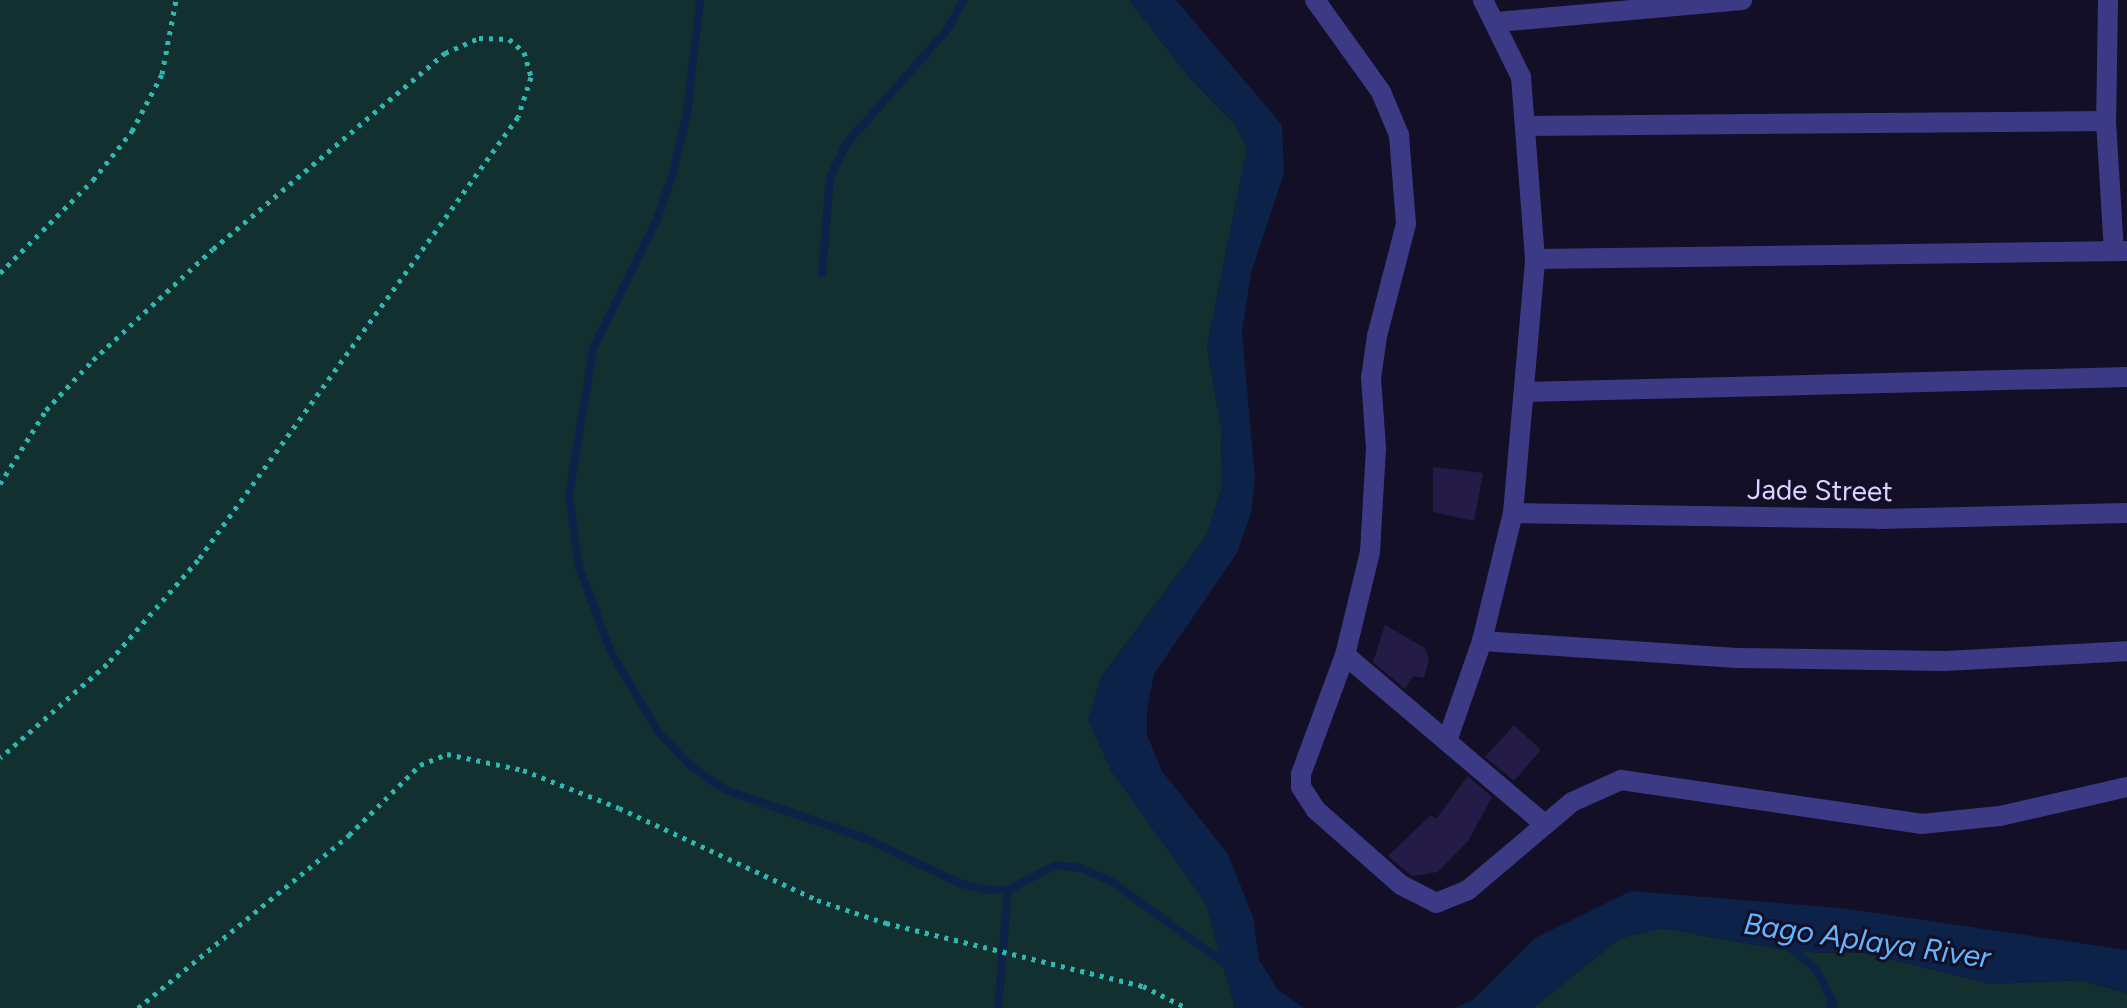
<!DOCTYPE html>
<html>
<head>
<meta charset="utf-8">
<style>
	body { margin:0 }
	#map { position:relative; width:2127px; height:1008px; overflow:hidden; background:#130f26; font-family:Figtree,sans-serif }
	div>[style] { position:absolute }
	.green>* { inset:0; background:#12302f }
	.water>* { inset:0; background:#0c2248 }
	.stream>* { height:8px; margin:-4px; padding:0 4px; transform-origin:4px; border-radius:4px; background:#0c2248 }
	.building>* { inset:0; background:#241b47 }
	.path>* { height:5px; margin-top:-2.5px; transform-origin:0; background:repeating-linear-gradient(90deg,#2fb8b0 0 4px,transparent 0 10px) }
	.minor>* { height:20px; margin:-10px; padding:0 10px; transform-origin:10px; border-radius:10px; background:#3d3a85 }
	span { translate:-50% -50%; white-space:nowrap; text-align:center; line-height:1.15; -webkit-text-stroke:6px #130f26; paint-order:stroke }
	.street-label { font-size:28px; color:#d9d4ff }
	.water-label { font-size:30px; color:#62b6ff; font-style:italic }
</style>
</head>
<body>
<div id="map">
	<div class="green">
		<div style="clip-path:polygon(0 0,1129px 0,1190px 78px,1235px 124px,1247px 149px,1207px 347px,1221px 427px,1222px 486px,1207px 535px,1101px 677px,1163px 839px,1206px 904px,1235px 1008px,0 1008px)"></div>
		<div style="clip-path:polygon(1662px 928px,1796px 952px,1865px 953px,1992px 984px,2080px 980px,2127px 993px,2127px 1008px,1533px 1008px,1620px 938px)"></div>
	</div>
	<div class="water">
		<div style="clip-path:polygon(1129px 0,1176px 0,1282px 125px,1284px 173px,1251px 273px,1242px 332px,1255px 480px,1251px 513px,1237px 553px,1154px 674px,1147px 710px,1147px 735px,1162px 771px,1228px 854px,1253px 917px,1259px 960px,1278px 990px,1304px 1008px,1235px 1008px,1206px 904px,1111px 771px,1088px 720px,1101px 677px,1207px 535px,1222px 486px,1221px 427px,1207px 347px,1247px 149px,1235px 124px,1190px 78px)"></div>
		<div style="clip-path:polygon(1631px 891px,1841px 908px,2127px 950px,2127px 993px,2080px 980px,1992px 984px,1865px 953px,1796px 952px,1662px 928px,1620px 938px,1533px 1008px,1455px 1008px,1474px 999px,1535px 938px)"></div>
	</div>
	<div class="stream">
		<div style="left:700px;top:0;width:113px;rotate:96.6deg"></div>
		<div style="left:687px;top:112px;width:62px;rotate:103.1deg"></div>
		<div style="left:673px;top:172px;width:50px;rotate:108.8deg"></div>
		<div style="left:657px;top:219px;width:145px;rotate:116.2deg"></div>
		<div style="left:593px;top:349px;width:149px;rotate:99.3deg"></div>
		<div style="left:569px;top:496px;width:72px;rotate:82deg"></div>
		<div style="left:579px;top:567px;width:91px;rotate:69.4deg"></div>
		<div style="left:611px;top:652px;width:94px;rotate:59.3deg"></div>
		<div style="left:659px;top:733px;width:49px;rotate:45.8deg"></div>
		<div style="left:693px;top:768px;width:40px;rotate:34deg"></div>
		<div style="left:726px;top:790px;width:147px;rotate:19.1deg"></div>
		<div style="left:865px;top:838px;width:104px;rotate:25.6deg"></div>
		<div style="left:959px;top:883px;width:29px;rotate:14deg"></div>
		<div style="left:987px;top:890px;width:21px"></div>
		<div style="left:1008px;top:890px;width:54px;rotate:-27.5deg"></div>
		<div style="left:1056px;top:865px;width:25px;rotate:7deg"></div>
		<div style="left:1081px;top:868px;width:34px;rotate:24deg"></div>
		<div style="left:1112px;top:882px;width:145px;rotate:35.8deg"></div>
		<div style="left:822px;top:273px;width:96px;rotate:-85.2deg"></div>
		<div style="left:830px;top:177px;width:37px;rotate:-64deg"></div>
		<div style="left:846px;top:144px;width:151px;rotate:-48.5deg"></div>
		<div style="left:946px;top:31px;width:36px;rotate:-60deg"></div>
		<div style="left:1789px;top:947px;width:35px;rotate:39deg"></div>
		<div style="left:1816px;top:969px;width:38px;rotate:63deg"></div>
		<div style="left:1833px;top:1003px;width:6px;rotate:121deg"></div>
		<div style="left:998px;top:1008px;width:118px;rotate:-85.2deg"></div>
	</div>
	<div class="building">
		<div style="clip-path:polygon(1433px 467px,1483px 473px,1474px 521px,1433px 512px)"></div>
		<div style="clip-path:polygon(1385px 625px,1425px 648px,1429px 659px,1424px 678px,1413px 676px,1405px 689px,1373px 662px)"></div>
		<div style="clip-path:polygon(1514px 725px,1541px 750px,1514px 781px,1485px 757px)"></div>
		<div style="clip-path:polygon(1468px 776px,1492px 797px,1468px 841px,1438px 872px,1412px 876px,1388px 856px,1431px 815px,1436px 819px)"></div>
	</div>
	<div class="path">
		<div style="left:0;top:273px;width:132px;rotate:-45deg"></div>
		<div style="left:93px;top:180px;width:63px;rotate:-51.5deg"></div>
		<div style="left:132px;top:131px;width:64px;rotate:-62.2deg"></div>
		<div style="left:162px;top:74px;width:75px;rotate:-79.3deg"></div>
		<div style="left:0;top:484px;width:87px;rotate:-58.1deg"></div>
		<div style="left:46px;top:410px;width:69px;rotate:-46.8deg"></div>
		<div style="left:93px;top:360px;width:163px;rotate:-42.8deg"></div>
		<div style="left:213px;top:249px;width:304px;rotate:-40.2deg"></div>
		<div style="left:445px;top:53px;width:37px;rotate:-24deg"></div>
		<div style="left:479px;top:38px;width:30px;rotate:2deg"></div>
		<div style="left:509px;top:39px;width:20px;rotate:41deg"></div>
		<div style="left:524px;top:52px;width:26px;rotate:74deg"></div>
		<div style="left:531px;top:77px;width:42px;rotate:108deg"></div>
		<div style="left:518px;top:117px;width:546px;rotate:125.84deg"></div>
		<div style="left:198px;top:560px;width:138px;rotate:131.2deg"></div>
		<div style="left:107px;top:664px;width:142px;rotate:138.7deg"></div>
		<div style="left:138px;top:1008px;width:273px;rotate:-39.3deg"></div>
		<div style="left:349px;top:835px;width:100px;rotate:-44.6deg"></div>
		<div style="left:420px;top:765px;width:29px;rotate:-22deg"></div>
		<div style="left:447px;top:754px;width:78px;rotate:11.9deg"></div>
		<div style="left:523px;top:770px;width:103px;rotate:21.6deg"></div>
		<div style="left:619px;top:808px;width:218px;rotate:24.9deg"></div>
		<div style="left:817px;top:900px;width:73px;rotate:18.4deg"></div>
		<div style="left:886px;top:923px;width:265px;rotate:13.8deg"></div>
		<div style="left:1143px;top:986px;width:49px;rotate:26.6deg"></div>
	</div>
	<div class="minor">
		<div style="left:1315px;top:0;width:113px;rotate:54.3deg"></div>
		<div style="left:1381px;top:92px;width:47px;rotate:67.3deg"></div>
		<div style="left:1399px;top:135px;width:89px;rotate:85.5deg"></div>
		<div style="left:1406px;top:224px;width:116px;rotate:104.5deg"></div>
		<div style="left:1377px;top:336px;width:42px;rotate:98.1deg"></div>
		<div style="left:1371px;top:378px;width:70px;rotate:85.9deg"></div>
		<div style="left:1376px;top:448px;width:104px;rotate:93.3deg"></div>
		<div style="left:1370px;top:552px;width:106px;rotate:103.6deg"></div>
		<div style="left:1345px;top:655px;width:127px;rotate:110.3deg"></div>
		<div style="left:1301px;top:774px;width:13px;rotate:90deg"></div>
		<div style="left:1301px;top:787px;width:27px;rotate:57deg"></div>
		<div style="left:1316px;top:810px;width:113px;rotate:41.4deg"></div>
		<div style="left:1401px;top:885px;width:39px;rotate:27deg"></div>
		<div style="left:1436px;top:903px;width:35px;rotate:-22deg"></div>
		<div style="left:1468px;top:890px;width:136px;rotate:-40.2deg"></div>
		<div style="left:1572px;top:802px;width:54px;rotate:-24.2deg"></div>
		<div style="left:1621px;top:780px;width:303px;rotate:8.3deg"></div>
		<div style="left:1921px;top:824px;width:79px;rotate:-5.8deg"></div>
		<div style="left:2000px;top:816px;width:130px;rotate:-12.9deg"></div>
		<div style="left:2108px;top:0;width:121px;rotate:90.9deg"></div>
		<div style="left:2106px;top:121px;width:130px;rotate:86.5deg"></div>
		<div style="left:1497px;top:22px;width:246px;rotate:-5.1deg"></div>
		<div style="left:1525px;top:126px;width:581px;rotate:-0.49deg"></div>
		<div style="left:1535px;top:259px;width:592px;rotate:-0.77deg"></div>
		<div style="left:1524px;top:392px;width:603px;rotate:-1.42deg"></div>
		<div style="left:1513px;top:513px;width:367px;rotate:0.9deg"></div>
		<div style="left:1880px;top:519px;width:247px;rotate:-1.4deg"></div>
		<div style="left:1482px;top:641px;width:255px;rotate:3.8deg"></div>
		<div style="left:1736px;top:658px;width:209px;rotate:0.8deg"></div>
		<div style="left:1945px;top:661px;width:182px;rotate:-3.1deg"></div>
		<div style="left:1345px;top:655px;width:261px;rotate:40.3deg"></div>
		<div style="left:1447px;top:741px;width:106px;rotate:-70.7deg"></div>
		<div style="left:1482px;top:641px;width:132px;rotate:-76.4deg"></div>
		<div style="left:1513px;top:513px;width:255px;rotate:-85deg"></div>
		<div style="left:1535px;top:259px;width:183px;rotate:-94.4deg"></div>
		<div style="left:1521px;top:77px;width:86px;rotate:-116.3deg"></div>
	</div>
	<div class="street-label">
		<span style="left:1820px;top:490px;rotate:1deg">Jade Street</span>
	</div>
	<div class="water-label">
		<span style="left:1867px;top:941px;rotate:8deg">Bago Aplaya River</span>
	</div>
</div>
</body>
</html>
